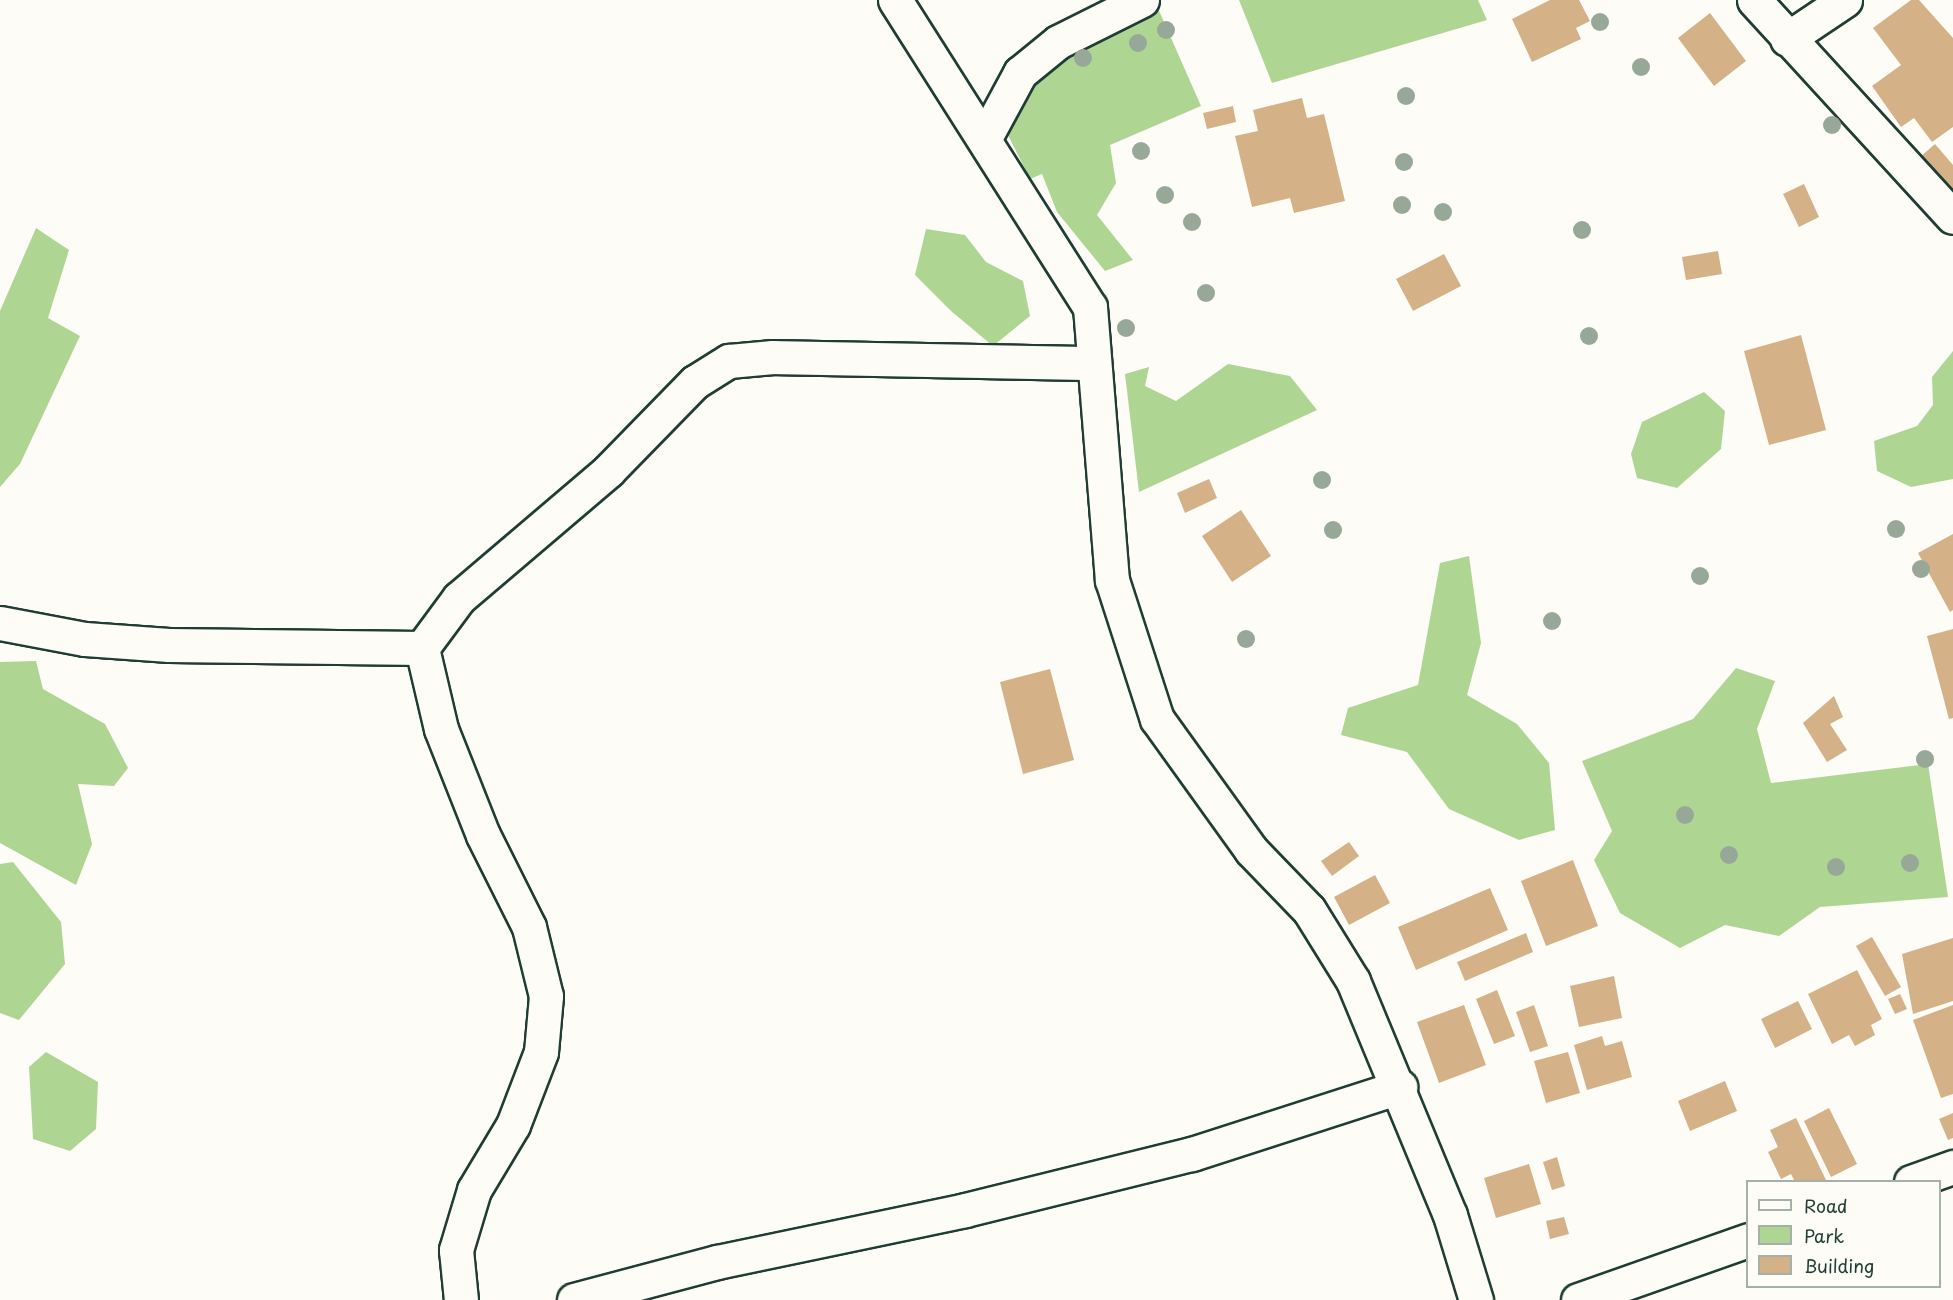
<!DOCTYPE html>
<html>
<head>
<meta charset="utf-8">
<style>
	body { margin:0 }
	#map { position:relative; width:1953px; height:1300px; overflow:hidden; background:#fdfcf7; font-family:"Playpen Sans",sans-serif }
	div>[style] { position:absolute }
	.green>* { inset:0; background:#aed692 }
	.building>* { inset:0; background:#d5b187 }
	.roads { filter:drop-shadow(2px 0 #1f3d34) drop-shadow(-2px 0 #1f3d34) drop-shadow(0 2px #1f3d34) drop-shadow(0 -2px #1f3d34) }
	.minor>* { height:33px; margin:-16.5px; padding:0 16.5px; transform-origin:16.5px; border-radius:16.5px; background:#fdfcf7 }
	.trees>* { width:18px; height:18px; margin:-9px; border-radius:50%; background:#97a899 }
	span { translate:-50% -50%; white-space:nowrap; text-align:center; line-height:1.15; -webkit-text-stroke:6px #fdfcf7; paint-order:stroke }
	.legend { position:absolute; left:1746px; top:1180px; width:195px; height:108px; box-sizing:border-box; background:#fdfcf7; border:2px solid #a4b0a9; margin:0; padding:8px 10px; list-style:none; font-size:18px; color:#1f3d34 }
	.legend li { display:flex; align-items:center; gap:12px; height:30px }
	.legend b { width:30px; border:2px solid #a4b0a9 }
</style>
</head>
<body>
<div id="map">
	<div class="green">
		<div style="clip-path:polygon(1239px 0,1478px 0,1487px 20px,1272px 83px)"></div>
		<div style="clip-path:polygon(1157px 6px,1201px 106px,1110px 145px,1116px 183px,1097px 215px,1133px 260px,1105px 271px,1057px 212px,1042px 174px,1030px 179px,1008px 135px,1010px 104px,1050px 62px)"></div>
		<div style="clip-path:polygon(36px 228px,69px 250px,48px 318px,80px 336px,20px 464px,0 487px,0 311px)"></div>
		<div style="clip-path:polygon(926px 229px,965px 235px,986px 262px,1023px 281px,1030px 316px,993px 346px,951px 311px,915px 275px)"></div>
		<div style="clip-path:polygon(1953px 351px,1953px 479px,1911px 487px,1877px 471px,1874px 441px,1917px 426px,1933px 405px,1932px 377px)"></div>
		<div style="clip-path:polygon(1228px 364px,1290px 376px,1317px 410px,1139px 492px,1125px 374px,1149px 367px,1145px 386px,1176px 401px)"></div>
		<div style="clip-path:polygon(1704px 392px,1725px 411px,1721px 449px,1677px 488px,1637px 478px,1631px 454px,1642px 422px)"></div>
		<div style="clip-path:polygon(1469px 556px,1481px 643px,1467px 695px,1517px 724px,1549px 763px,1555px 830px,1519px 840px,1449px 809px,1407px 752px,1341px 735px,1348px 708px,1418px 685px,1440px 563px)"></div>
		<div style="clip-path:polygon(36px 661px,43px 689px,105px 724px,128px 768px,114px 786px,78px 784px,92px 844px,76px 885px,0 843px,0 662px)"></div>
		<div style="clip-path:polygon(1736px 668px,1775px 681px,1757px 729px,1771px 783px,1928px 764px,1948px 897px,1820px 907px,1779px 936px,1725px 925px,1680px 948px,1620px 913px,1594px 860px,1612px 831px,1582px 761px,1693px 719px)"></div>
		<div style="clip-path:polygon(13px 862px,61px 922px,65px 964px,19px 1020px,0 1013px,0 864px)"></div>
		<div style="clip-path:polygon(46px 1052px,98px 1082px,96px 1129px,70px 1151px,33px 1139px,29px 1067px)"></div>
	</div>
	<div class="building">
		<div style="clip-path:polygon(1550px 0,1579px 0,1590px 21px,1576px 28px,1581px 39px,1532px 62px,1512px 19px)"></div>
		<div style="clip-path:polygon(1911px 0,1919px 0,1953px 38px,1953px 127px,1932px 142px,1914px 118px,1901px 127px,1872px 86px,1901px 65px,1873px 28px)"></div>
		<div style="clip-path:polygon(1710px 13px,1746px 61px,1714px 86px,1678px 38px)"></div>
		<div style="clip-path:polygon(1302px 98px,1307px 118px,1324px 114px,1345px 201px,1294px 213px,1290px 198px,1252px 207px,1235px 136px,1258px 131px,1253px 110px)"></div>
		<div style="clip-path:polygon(1233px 106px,1236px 122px,1207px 129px,1203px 113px)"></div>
		<div style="clip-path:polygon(1935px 144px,1953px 165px,1953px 209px,1912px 164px)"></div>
		<div style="clip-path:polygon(1804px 184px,1819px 217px,1799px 227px,1783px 194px)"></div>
		<div style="clip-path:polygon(1718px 251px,1722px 274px,1686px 280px,1682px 257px)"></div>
		<div style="clip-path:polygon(1444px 254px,1461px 286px,1413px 311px,1396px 279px)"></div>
		<div style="clip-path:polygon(1801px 335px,1826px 430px,1769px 445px,1744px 351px)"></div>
		<div style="clip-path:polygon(1209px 479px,1217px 498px,1185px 513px,1177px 493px)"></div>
		<div style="clip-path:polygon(1241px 510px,1271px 556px,1232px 582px,1202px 536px)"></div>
		<div style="clip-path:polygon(1953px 534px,1953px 610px,1950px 612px,1918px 553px)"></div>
		<div style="clip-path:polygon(1953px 629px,1953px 718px,1949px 719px,1927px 636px)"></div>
		<div style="clip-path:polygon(1050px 669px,1074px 760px,1023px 774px,1000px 682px)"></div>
		<div style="clip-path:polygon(1834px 696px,1843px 717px,1830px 724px,1847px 750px,1827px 762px,1803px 723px)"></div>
		<div style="clip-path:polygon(1349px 842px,1359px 856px,1332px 876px,1321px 861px)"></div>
		<div style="clip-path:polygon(1573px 860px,1598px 926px,1546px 946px,1521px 881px)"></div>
		<div style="clip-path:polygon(1375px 875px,1390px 903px,1349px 925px,1334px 897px)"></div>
		<div style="clip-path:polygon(1490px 888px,1508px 930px,1416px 970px,1398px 927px)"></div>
		<div style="clip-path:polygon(1526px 933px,1533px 952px,1465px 981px,1457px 962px)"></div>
		<div style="clip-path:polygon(1872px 937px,1901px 987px,1885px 996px,1856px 946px)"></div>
		<div style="clip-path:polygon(1953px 938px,1953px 1001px,1913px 1014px,1902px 954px)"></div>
		<div style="clip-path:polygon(1857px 970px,1882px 1019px,1871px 1025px,1875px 1035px,1855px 1046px,1849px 1035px,1832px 1044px,1808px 994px)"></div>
		<div style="clip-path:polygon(1614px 976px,1622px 1018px,1579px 1027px,1570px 986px)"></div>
		<div style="clip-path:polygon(1497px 990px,1515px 1036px,1494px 1044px,1476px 999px)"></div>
		<div style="clip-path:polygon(1900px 994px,1907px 1009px,1895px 1014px,1888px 999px)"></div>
		<div style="clip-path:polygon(1798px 1001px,1812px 1029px,1775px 1048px,1761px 1019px)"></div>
		<div style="clip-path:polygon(1464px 1005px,1486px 1065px,1439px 1083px,1417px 1022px)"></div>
		<div style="clip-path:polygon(1534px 1005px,1548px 1046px,1530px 1052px,1516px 1012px)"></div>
		<div style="clip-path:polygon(1953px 1005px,1953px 1094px,1941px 1098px,1913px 1020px)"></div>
		<div style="clip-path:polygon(1602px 1036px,1605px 1046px,1622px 1041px,1632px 1077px,1587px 1090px,1574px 1045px)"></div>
		<div style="clip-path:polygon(1568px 1052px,1580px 1093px,1546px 1103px,1534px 1061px)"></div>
		<div style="clip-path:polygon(1725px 1081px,1737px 1111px,1690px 1131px,1678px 1101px)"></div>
		<div style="clip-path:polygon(1829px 1108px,1857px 1164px,1831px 1177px,1804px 1121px)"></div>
		<div style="clip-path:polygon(1953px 1113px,1953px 1138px,1948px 1140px,1939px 1119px)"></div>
		<div style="clip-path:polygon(1796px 1118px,1826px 1180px,1822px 1182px,1795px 1182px,1791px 1174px,1781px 1179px,1768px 1152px,1778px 1147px,1770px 1130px)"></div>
		<div style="clip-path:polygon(1557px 1157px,1565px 1186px,1552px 1190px,1543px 1162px)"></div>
		<div style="clip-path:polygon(1529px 1164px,1541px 1204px,1496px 1218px,1484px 1178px)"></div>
		<div style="clip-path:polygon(1564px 1217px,1569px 1234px,1550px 1239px,1546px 1221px)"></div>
	</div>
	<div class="roads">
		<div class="minor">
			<div style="left:895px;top:0;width:364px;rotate:57.6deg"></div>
			<div style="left:1090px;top:307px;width:274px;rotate:85.4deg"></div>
			<div style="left:1112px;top:580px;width:146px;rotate:72.1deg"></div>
			<div style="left:1157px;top:719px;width:161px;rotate:54.3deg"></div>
			<div style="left:1251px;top:850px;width:83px;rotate:46deg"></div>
			<div style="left:1309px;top:910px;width:84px;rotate:58.2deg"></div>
			<div style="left:1353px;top:981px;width:253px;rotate:67.5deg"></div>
			<div style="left:1450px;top:1215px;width:89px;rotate:73deg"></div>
			<div style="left:1754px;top:0;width:294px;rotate:47.5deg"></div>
			<div style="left:1787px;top:39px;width:70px;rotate:-33.9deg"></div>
			<div style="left:986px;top:136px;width:72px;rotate:-61.6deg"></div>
			<div style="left:1020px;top:73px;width:49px;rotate:-39.2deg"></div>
			<div style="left:1058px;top:42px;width:94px;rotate:-26.6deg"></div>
			<div style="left:0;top:623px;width:86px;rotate:10.7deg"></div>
			<div style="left:85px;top:639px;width:84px;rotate:4.1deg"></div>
			<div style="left:169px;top:645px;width:253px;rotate:0.7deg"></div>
			<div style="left:422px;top:648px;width:62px;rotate:-53.5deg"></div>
			<div style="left:459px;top:598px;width:196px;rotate:-40.4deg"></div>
			<div style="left:608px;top:471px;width:124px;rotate:-45.7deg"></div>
			<div style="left:695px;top:382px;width:40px;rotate:-32deg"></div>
			<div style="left:729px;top:361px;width:44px;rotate:-5.2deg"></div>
			<div style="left:773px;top:357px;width:321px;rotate:1.1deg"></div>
			<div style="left:422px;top:648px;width:83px;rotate:76.8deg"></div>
			<div style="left:441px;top:729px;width:114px;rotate:68.4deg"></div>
			<div style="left:483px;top:835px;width:103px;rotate:63.4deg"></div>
			<div style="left:529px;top:927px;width:71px;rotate:76.2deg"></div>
			<div style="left:546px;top:996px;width:56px;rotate:95.1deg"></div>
			<div style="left:541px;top:1052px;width:78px;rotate:111deg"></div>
			<div style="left:513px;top:1125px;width:76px;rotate:121deg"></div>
			<div style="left:474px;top:1190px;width:63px;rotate:106.7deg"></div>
			<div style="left:456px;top:1250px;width:50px;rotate:84.3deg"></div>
			<div style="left:1911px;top:1182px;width:45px;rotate:-19.7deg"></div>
			<div style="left:574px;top:1300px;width:148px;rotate:-14.9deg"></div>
			<div style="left:717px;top:1262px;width:253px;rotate:-11.8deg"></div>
			<div style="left:965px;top:1210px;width:234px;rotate:-13.9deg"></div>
			<div style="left:1192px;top:1154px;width:219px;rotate:-17.9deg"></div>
			<div style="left:1578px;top:1300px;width:180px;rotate:-19.4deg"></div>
		</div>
	</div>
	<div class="trees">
		<div style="left:1600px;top:22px"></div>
		<div style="left:1166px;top:30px"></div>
		<div style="left:1138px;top:43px"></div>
		<div style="left:1083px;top:58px"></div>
		<div style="left:1641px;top:67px"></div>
		<div style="left:1406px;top:96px"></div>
		<div style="left:1832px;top:125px"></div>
		<div style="left:1141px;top:151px"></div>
		<div style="left:1404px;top:162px"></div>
		<div style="left:1165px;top:195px"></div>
		<div style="left:1402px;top:205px"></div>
		<div style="left:1443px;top:212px"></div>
		<div style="left:1192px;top:222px"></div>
		<div style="left:1582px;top:230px"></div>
		<div style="left:1206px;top:293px"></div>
		<div style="left:1126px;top:328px"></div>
		<div style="left:1589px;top:336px"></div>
		<div style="left:1322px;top:480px"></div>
		<div style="left:1896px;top:529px"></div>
		<div style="left:1333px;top:530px"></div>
		<div style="left:1921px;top:569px"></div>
		<div style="left:1700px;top:576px"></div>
		<div style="left:1552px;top:621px"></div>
		<div style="left:1246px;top:639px"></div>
		<div style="left:1925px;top:759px"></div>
		<div style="left:1685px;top:815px"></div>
		<div style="left:1729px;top:855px"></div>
		<div style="left:1910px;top:863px"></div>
		<div style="left:1836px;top:867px"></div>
	</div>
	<ul class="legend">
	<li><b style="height:8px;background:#fdfcf7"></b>Road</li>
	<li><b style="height:16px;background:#aed692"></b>Park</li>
	<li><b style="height:16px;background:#d5b187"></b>Building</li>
	</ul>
</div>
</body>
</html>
